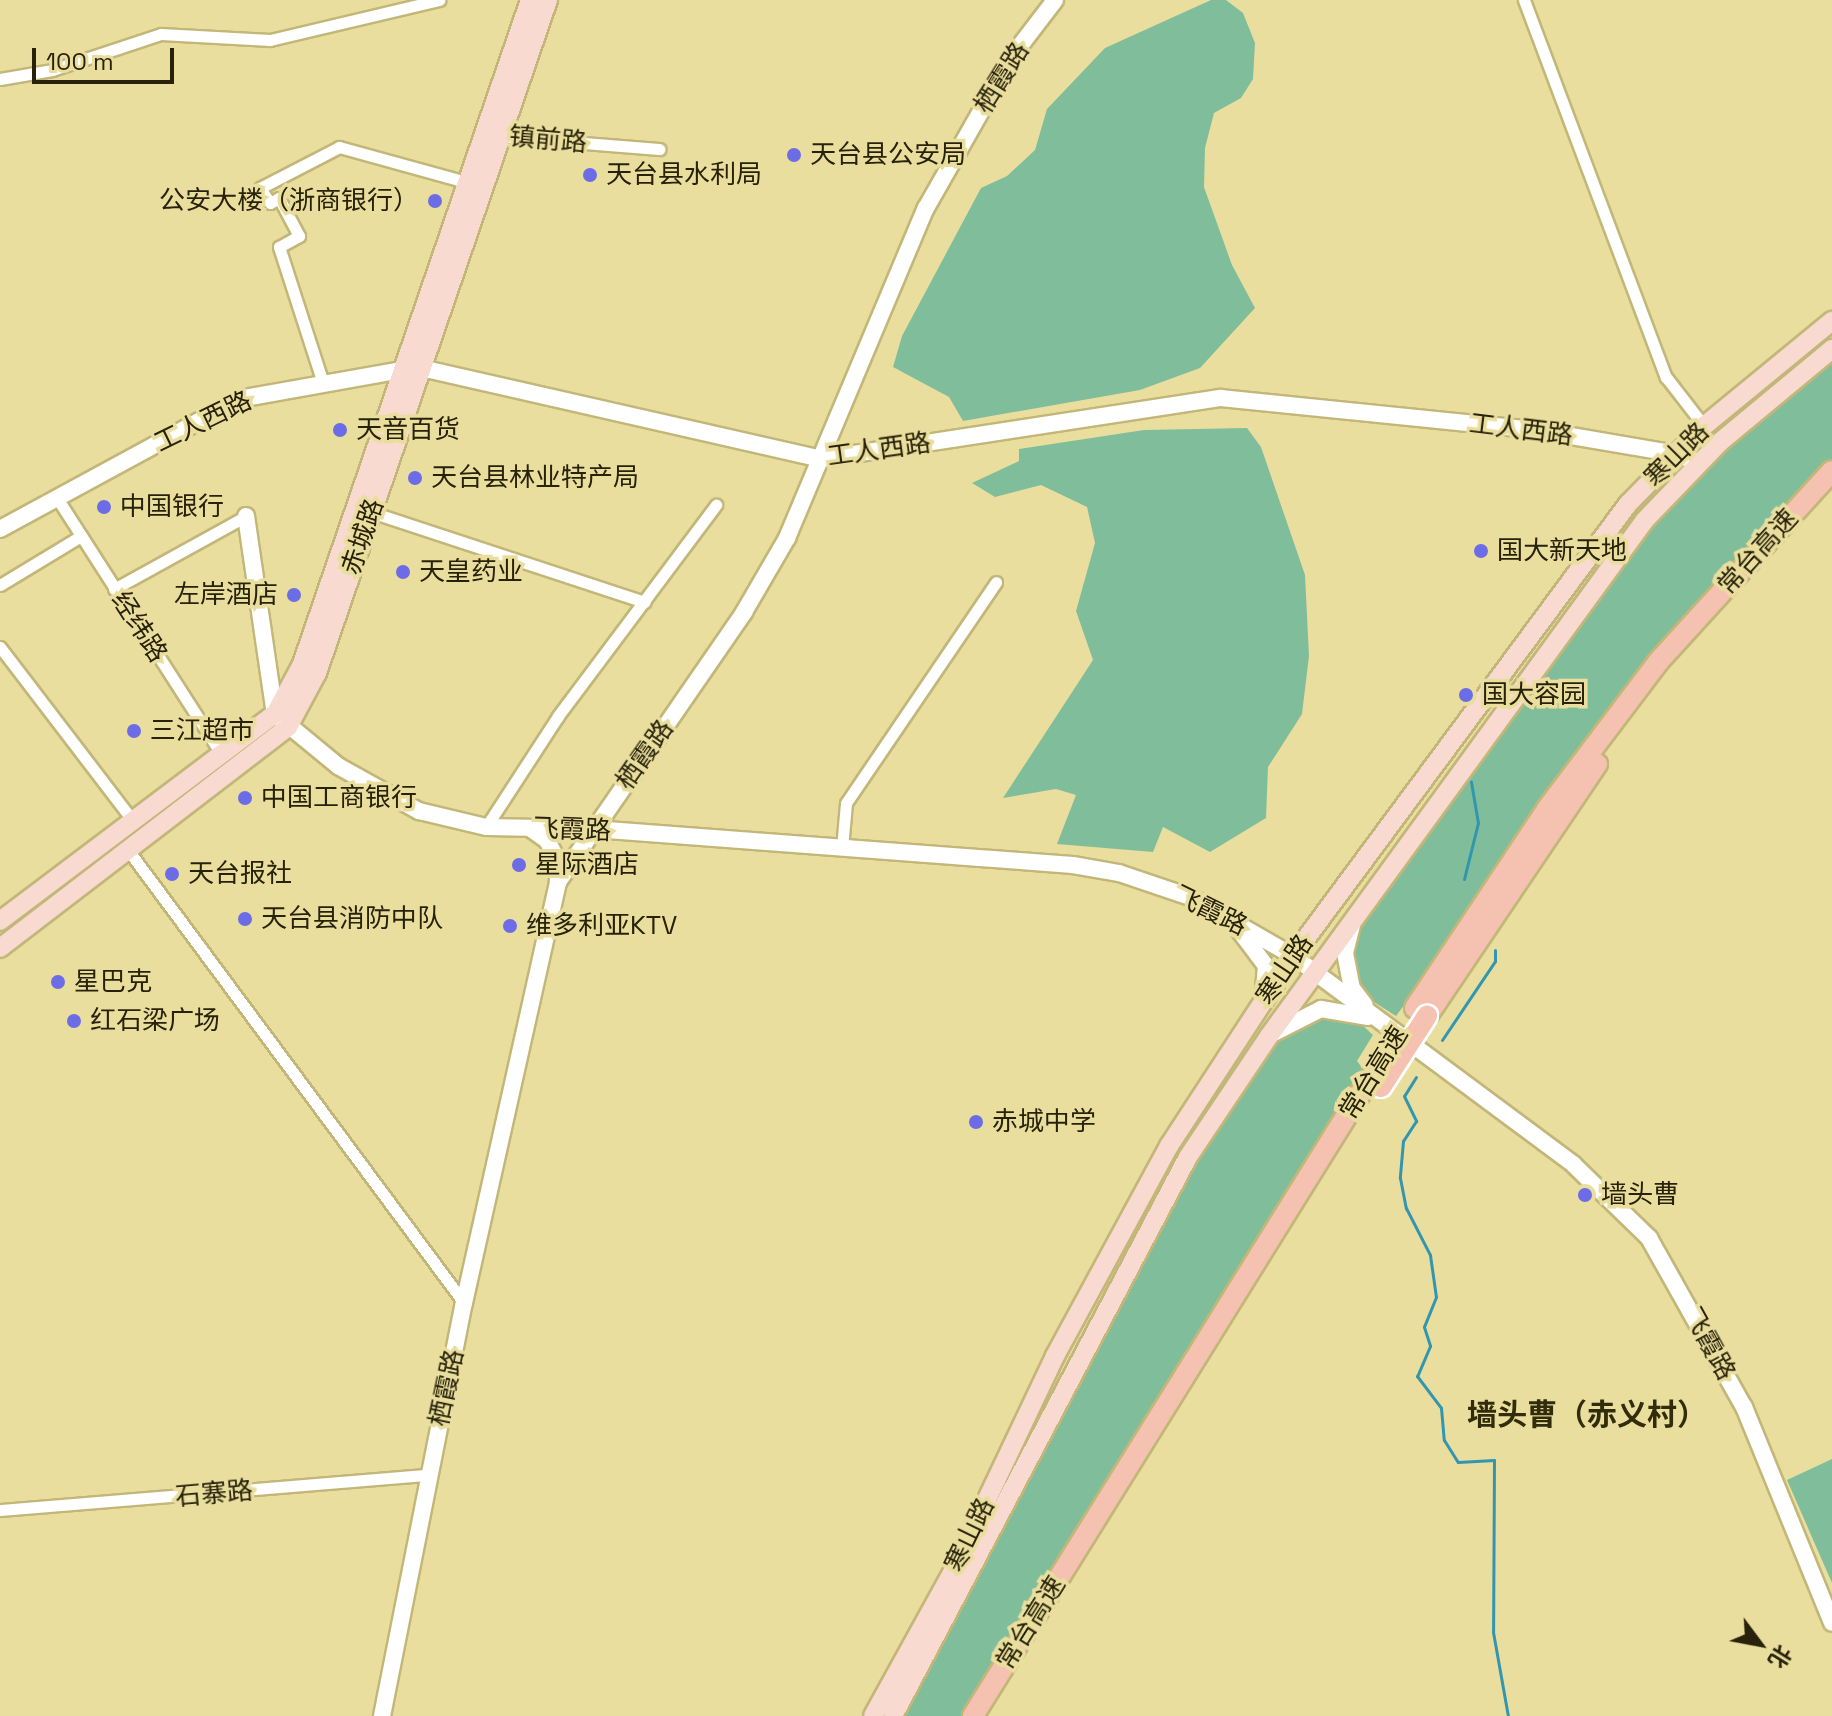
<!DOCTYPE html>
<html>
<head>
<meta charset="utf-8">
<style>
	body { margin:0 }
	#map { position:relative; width:1832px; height:1716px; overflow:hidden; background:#eade9e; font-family:"Space Grotesk","Noto Sans SC",sans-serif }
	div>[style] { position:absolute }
	.green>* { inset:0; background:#80be9b }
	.stream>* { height:3px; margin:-1.5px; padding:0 1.5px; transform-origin:1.5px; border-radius:1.5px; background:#3396b0 }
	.roads { filter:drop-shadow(2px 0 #c2b779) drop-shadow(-2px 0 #c2b779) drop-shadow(0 2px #c2b779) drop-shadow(0 -2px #c2b779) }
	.street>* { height:11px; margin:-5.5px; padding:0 5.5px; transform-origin:5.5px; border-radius:5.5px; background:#fff }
	.secondary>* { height:16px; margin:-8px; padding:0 8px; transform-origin:8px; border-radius:8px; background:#fff }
	.primary>* { height:18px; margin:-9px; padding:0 9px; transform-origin:9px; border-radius:9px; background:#f9dad0 }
	.highway>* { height:20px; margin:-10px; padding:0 10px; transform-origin:10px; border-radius:10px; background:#f5c1b0 }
	.bridges { filter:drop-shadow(2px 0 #fff) drop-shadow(-2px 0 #fff) drop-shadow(0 2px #fff) drop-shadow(0 -2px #fff) }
	.highway-bridge>* { height:20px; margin:-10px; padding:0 10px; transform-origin:10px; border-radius:10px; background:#f5c1b0 }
	.dots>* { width:22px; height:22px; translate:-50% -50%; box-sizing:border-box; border:4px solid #eade9e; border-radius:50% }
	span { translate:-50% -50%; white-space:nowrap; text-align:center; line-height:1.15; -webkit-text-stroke:7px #eade9e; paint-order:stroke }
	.street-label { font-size:26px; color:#272209 }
	.poi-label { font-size:26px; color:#272209 }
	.left { translate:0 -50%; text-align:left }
	.right { translate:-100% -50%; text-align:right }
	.quarter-label { font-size:30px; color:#312c0b; font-weight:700 }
	.north { position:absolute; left:1720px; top:1604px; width:80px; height:80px; -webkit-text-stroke:6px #eade9e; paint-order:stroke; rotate:122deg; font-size:22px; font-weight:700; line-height:32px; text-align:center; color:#272209 }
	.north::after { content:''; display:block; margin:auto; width:28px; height:36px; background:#272209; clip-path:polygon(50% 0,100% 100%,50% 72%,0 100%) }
	.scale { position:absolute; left:32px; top:48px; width:142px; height:36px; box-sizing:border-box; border:4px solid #272209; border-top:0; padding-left:10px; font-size:24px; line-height:28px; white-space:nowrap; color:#272209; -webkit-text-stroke:6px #eade9e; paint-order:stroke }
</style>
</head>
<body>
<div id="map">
	<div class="green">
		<div style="clip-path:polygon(1211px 0,1226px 0,1243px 13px,1255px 43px,1253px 79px,1241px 98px,1214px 113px,1205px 148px,1204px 187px,1232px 265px,1255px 308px,1200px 368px,1140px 390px,963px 421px,949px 397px,893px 367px,902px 336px,981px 188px,1007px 176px,1035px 150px,1047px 109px,1105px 48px)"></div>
		<div style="clip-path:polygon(1832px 349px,1832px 471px,1658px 662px,1396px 1016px,1352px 988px,1354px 916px,1645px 520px)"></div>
		<div style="clip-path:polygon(1247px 428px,1261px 447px,1305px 575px,1309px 656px,1302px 714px,1268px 767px,1266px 818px,1210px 852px,1163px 827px,1153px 852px,1057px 844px,1076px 795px,1056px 789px,1003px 798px,1093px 660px,1076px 611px,1095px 543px,1087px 507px,1041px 485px,995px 497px,972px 483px,1019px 461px,1019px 449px,1144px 430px)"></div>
		<div style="clip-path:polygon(1349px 1013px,1373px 1035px,1357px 1061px,1370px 1078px,973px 1716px,894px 1716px,1188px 1157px,1292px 1020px)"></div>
		<div style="clip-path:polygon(1832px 1459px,1832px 1583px,1787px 1480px)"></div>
	</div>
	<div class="stream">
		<div style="left:1464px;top:879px;width:58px;rotate:-76deg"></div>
		<div style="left:1478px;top:823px;width:42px;rotate:-99.7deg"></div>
		<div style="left:1442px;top:1040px;width:95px;rotate:-56.1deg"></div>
		<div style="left:1495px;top:961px;width:11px;rotate:-90deg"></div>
		<div style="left:1416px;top:1077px;width:22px;rotate:122deg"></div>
		<div style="left:1404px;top:1096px;width:28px;rotate:64deg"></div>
		<div style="left:1416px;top:1121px;width:24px;rotate:123deg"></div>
		<div style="left:1403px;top:1141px;width:37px;rotate:95deg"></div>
		<div style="left:1400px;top:1178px;width:31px;rotate:79deg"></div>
		<div style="left:1406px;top:1208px;width:53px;rotate:62.9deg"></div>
		<div style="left:1430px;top:1255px;width:42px;rotate:81.9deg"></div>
		<div style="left:1436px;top:1297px;width:32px;rotate:112deg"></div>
		<div style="left:1424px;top:1327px;width:20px;rotate:72deg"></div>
		<div style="left:1430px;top:1346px;width:33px;rotate:113deg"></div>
		<div style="left:1417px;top:1376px;width:40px;rotate:53deg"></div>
		<div style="left:1441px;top:1408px;width:32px;rotate:85deg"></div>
		<div style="left:1444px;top:1440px;width:26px;rotate:58deg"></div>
		<div style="left:1458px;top:1462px;width:36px;rotate:-3deg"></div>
		<div style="left:1494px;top:1460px;width:172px;rotate:90.3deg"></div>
		<div style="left:1493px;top:1632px;width:85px;rotate:79.9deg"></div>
	</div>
	<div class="roads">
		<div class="street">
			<div style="left:1524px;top:0;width:403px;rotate:69.4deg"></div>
			<div style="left:1666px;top:377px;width:62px;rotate:52.2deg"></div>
			<div style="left:0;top:79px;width:53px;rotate:-9.8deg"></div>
			<div style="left:52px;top:70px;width:115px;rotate:-18.3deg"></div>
			<div style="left:161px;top:34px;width:109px;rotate:3.2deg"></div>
			<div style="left:270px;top:40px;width:174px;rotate:-13.3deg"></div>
			<div style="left:496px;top:136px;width:164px;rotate:4.6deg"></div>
			<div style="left:322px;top:380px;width:140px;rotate:-107.9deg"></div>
			<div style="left:279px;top:247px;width:23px;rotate:-29deg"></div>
			<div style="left:299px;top:236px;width:43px;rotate:-117.8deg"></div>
			<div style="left:279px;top:198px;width:10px;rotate:151deg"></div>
			<div style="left:270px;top:203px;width:18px;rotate:-124deg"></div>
			<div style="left:260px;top:188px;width:89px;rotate:-27.4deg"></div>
			<div style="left:339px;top:147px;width:124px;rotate:15.4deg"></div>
			<div style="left:57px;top:498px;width:305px;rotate:57.3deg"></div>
			<div style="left:371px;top:512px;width:288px;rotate:18.2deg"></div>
			<div style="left:0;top:585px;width:95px;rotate:-31.2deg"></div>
			<div style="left:114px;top:589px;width:151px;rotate:-28.9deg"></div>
			<div style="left:0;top:647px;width:220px;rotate:52.6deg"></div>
			<div style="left:486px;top:827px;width:132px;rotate:-57deg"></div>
			<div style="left:558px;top:716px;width:264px;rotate:-53.2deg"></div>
			<div style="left:842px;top:848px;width:45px;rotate:-84.9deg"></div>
			<div style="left:846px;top:803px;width:267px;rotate:-55.8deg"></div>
			<div style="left:128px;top:850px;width:564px;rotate:53.43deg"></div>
			<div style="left:0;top:1510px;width:430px;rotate:-4.7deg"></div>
		</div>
		<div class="secondary">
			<div style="left:246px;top:516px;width:200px;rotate:81.7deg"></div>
			<div style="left:275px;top:714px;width:82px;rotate:39.5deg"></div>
			<div style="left:338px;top:766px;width:93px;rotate:29.1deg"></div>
			<div style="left:419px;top:811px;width:69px;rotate:13.4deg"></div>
			<div style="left:486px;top:827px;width:108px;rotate:1.1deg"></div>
			<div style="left:594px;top:829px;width:480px;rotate:4.3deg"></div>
			<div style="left:1073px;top:865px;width:47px;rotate:9.9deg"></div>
			<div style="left:1119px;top:873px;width:75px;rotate:18.7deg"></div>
			<div style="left:1190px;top:897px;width:119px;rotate:29.8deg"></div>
			<div style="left:1293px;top:956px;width:350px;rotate:36.6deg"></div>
			<div style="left:1574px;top:1165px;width:105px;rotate:44.2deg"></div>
			<div style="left:1649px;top:1238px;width:194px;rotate:60.7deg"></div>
			<div style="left:1744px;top:1407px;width:233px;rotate:67.8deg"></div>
			<div style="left:0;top:529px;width:272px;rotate:-28.5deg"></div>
			<div style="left:239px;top:399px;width:166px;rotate:-10.1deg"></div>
			<div style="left:402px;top:370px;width:28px"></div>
			<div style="left:430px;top:370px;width:401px;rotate:12.8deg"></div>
			<div style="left:821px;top:459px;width:405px;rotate:-8.7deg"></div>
			<div style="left:1221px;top:398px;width:317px;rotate:5.8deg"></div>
			<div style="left:1536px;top:430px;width:142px;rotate:9.7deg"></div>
			<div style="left:1676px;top:454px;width:26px;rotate:21deg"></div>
			<div style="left:531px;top:829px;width:19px;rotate:35deg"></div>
			<div style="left:547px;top:840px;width:22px;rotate:63deg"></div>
			<div style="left:557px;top:860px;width:22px;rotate:87deg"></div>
			<div style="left:1352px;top:925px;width:29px;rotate:104deg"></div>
			<div style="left:1345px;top:953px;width:36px;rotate:79deg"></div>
			<div style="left:1352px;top:988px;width:21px;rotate:53deg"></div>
			<div style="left:1239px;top:930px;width:45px;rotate:53.1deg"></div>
			<div style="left:1266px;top:966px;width:35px;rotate:95deg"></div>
			<div style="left:1274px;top:1033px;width:53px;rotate:-27.1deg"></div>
			<div style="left:1321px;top:1009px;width:48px;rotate:9.7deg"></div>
			<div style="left:382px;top:1716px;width:421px;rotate:-78.8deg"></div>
			<div style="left:464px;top:1303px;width:431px;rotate:-77.4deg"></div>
			<div style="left:558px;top:882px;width:328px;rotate:-55.4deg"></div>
			<div style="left:744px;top:612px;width:86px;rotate:-59.8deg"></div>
			<div style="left:787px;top:538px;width:358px;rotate:-67.2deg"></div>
			<div style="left:926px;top:208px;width:176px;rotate:-60.4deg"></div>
			<div style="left:1013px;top:55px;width:69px;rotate:-52.6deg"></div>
		</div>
		<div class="primary">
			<div style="left:0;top:921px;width:344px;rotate:-37deg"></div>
			<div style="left:275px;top:714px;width:57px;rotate:-61.6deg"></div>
			<div style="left:302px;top:664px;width:702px;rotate:-71.05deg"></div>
			<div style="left:0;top:948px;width:363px;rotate:-37.5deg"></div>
			<div style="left:288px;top:727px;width:61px;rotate:-61.8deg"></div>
			<div style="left:317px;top:673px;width:712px;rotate:-71.06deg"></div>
			<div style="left:873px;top:1716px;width:163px;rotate:-61.1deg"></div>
			<div style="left:952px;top:1573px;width:240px;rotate:-64.6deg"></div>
			<div style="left:1055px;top:1356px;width:239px;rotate:-61.5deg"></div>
			<div style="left:1169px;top:1146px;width:227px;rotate:-56.9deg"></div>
			<div style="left:1293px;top:956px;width:563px;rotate:-53.46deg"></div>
			<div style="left:1628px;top:504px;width:109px;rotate:-45.7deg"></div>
			<div style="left:1704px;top:426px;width:166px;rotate:-39.4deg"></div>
			<div style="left:893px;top:1716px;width:632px;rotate:-62.18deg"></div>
			<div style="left:1188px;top:1157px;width:146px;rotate:-56.2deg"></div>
			<div style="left:1269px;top:1036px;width:638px;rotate:-53.92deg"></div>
			<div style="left:1645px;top:520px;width:108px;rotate:-46.1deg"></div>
			<div style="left:1720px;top:442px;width:146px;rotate:-39.7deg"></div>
		</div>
		<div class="highway">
			<div style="left:1415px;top:1008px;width:239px;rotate:-56.4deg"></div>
			<div style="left:1547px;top:809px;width:184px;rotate:-52.9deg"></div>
			<div style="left:1658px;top:662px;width:258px;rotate:-47.7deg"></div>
			<div style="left:1427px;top:1016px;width:304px;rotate:-56deg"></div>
			<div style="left:973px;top:1716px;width:751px;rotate:-58.11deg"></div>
		</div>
	</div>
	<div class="bridges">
		<div class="highway-bridge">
			<div style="left:1381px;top:1087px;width:85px;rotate:-57.1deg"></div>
		</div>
	</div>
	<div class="dots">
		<div style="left:794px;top:155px;background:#6b6ce6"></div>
		<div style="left:590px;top:175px;background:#6b6ce6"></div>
		<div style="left:435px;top:201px;background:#6b6ce6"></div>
		<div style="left:340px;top:430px;background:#6b6ce6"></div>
		<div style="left:415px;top:478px;background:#6b6ce6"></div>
		<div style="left:104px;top:507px;background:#6b6ce6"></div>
		<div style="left:1481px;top:551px;background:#6b6ce6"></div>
		<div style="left:403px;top:572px;background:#6b6ce6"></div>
		<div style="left:294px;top:595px;background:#6b6ce6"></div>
		<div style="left:1466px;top:695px;background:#6b6ce6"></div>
		<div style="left:134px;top:731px;background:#6b6ce6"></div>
		<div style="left:245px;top:798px;background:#6b6ce6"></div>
		<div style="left:519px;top:865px;background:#6b6ce6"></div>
		<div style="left:172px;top:874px;background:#6b6ce6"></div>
		<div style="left:245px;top:919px;background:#6b6ce6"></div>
		<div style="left:510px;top:926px;background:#6b6ce6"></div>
		<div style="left:58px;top:982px;background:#6b6ce6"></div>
		<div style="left:74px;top:1021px;background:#6b6ce6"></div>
		<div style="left:976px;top:1122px;background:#6b6ce6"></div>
		<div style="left:1585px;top:1195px;background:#6b6ce6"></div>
	</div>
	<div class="street-label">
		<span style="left:1002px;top:78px;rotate:-58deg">栖霞路</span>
		<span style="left:548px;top:140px;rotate:5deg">镇前路</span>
		<span style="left:203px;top:422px;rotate:-26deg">工人西路</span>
		<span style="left:1521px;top:430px;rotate:7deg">工人西路</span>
		<span style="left:879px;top:450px;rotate:-8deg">工人西路</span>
		<span style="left:1677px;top:455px;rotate:-45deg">寒山路</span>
		<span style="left:363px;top:537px;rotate:-71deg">赤城路</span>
		<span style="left:1758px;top:552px;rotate:-48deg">常台高速</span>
		<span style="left:139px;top:627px;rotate:57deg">经纬路</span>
		<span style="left:645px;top:755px;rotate:-55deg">栖霞路</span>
		<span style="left:572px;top:830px;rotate:2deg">飞霞路</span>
		<span style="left:1210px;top:911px;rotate:26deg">飞霞路</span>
		<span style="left:1285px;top:970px;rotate:-56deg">寒山路</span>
		<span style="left:1374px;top:1073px;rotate:-58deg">常台高速</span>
		<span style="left:1709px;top:1344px;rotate:61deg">飞霞路</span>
		<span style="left:447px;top:1388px;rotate:-78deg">栖霞路</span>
		<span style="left:214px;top:1494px;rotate:-5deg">石寨路</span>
		<span style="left:970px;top:1535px;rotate:-64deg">寒山路</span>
		<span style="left:1031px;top:1623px;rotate:-58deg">常台高速</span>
	</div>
	<div class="poi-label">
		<span class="left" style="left:810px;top:155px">天台县公安局</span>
		<span class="left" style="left:606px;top:175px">天台县水利局</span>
		<span class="right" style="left:419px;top:201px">公安大楼（浙商银行）</span>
		<span class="left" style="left:356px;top:430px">天音百货</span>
		<span class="left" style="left:431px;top:478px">天台县林业特产局</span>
		<span class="left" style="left:120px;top:507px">中国银行</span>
		<span class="left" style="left:1497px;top:551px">国大新天地</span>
		<span class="left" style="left:419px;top:572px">天皇药业</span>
		<span class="right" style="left:278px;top:595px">左岸酒店</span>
		<span class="left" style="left:1482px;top:695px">国大容园</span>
		<span class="left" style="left:150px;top:731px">三江超市</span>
		<span class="left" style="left:261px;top:798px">中国工商银行</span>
		<span class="left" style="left:535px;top:865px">星际酒店</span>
		<span class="left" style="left:188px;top:874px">天台报社</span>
		<span class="left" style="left:261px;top:919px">天台县消防中队</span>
		<span class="left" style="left:526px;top:926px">维多利亚KTV</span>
		<span class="left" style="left:74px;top:982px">星巴克</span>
		<span class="left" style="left:90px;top:1021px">红石梁广场</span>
		<span class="left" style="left:992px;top:1122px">赤城中学</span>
		<span class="left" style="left:1601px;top:1195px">墙头曹</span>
	</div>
	<div class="quarter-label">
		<span style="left:1587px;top:1415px">墙头曹（赤义村）</span>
	</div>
	<div class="north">北</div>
	<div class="scale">100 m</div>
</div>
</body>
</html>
